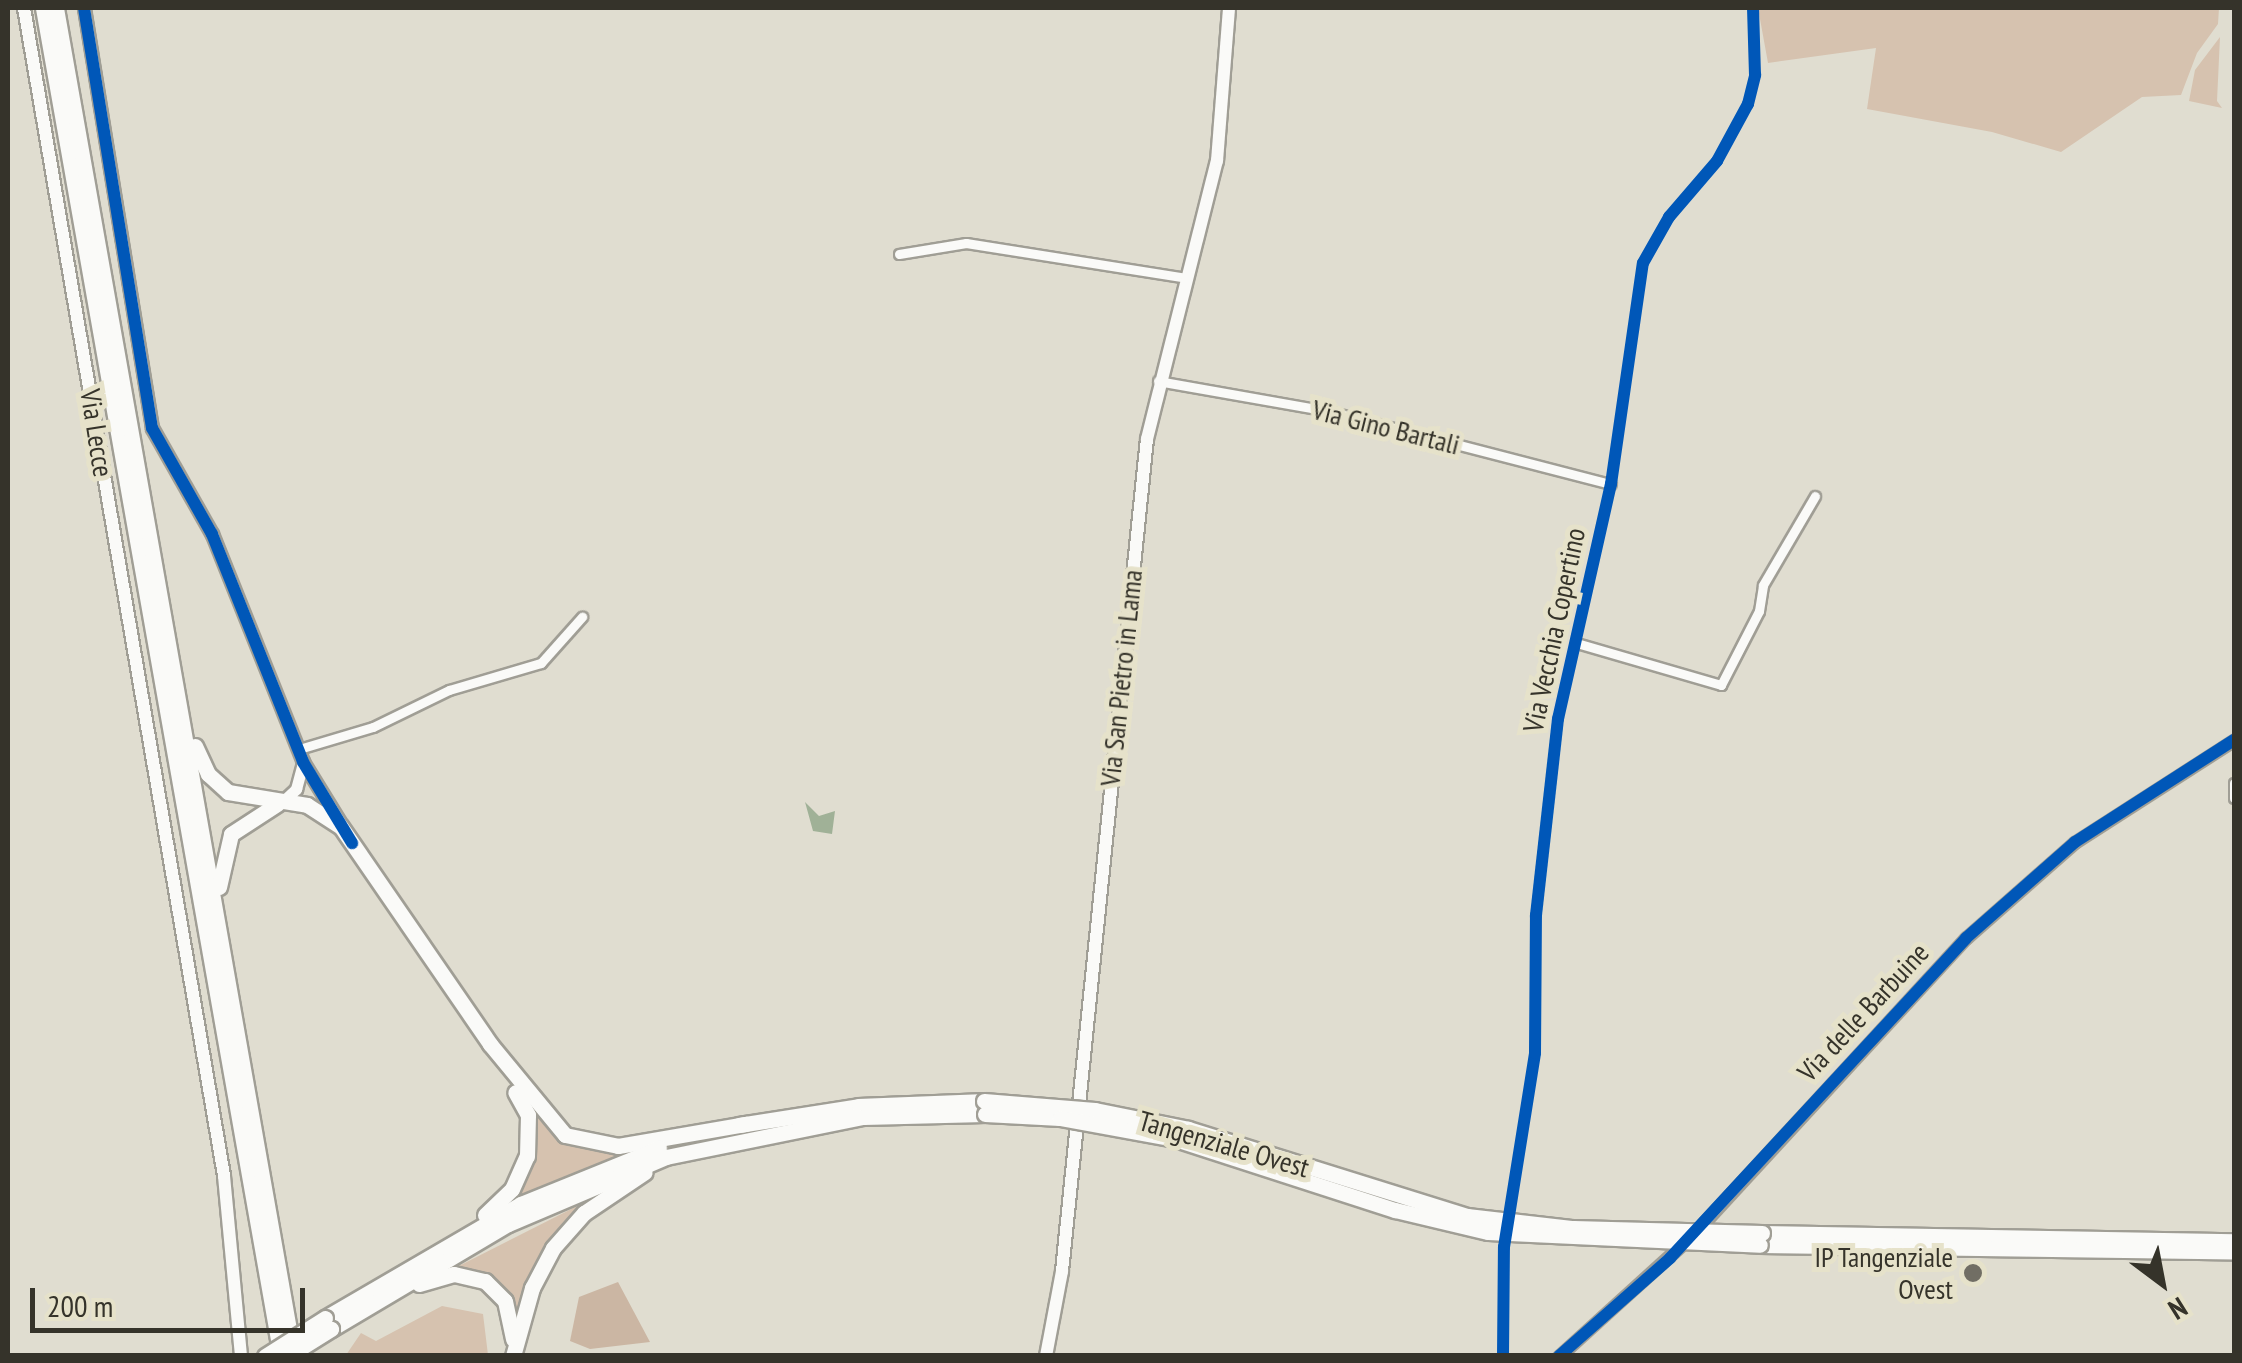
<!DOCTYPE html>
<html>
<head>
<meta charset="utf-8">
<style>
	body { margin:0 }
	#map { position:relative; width:2242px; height:1363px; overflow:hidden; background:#e0ddd0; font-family:"PT Sans Narrow",sans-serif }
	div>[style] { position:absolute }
	.green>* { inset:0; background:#d6c2af }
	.forest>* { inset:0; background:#cbb6a3 }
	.water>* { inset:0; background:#a0b197 }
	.roads { filter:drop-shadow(2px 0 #a09e95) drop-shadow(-2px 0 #a09e95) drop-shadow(0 2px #a09e95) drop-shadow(0 -2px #a09e95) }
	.minor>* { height:9px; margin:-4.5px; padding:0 4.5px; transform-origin:4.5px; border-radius:4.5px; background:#fafaf8 }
	.tertiary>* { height:11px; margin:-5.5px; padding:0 5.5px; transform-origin:5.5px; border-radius:5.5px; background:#fafaf8 }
	.secondary>* { height:12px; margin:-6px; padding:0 6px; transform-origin:6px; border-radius:6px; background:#fafaf8 }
	.trunk>* { height:15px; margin:-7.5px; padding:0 7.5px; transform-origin:7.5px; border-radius:7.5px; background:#fafaf8 }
	.bridges { filter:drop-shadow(2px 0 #a09e95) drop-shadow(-2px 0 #a09e95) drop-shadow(0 2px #a09e95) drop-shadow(0 -2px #a09e95) }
	.trunk-bridge>* { height:15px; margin:-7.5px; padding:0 7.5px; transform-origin:7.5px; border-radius:7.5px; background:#fafaf8 }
	.cycleway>* { height:12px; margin:-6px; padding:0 6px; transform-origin:6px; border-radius:6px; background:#0057b8 }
	.dots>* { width:28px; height:28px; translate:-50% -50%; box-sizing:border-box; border:5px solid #e6e2ca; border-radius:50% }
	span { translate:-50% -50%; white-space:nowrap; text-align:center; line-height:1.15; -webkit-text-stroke:10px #e6e2ca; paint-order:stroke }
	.street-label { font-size:28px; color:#35332a }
	.poi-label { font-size:28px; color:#35332a }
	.right { translate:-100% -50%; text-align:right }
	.frame { position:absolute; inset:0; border:10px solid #35332a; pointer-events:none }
	.north { position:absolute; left:2112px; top:1233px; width:100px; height:100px; -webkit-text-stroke:8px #e6e2ca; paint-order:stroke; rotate:148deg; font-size:28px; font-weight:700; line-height:40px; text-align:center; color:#35332a }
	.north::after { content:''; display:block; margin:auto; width:35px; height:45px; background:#35332a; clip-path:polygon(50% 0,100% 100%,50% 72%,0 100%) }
	.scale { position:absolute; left:30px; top:1288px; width:275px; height:45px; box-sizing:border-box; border:5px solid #35332a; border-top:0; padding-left:12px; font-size:30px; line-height:35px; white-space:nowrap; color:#35332a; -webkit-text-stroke:8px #e6e2ca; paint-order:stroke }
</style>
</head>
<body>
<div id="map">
	<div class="green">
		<div style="clip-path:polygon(1758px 8px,2219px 8px,2218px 24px,2197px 53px,2181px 95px,2142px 97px,2061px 152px,1992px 132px,1867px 109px,1876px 48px,1768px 63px)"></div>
		<div style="clip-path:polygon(2220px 37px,2217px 101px,2222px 108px,2189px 101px,2195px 70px)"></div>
		<div style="clip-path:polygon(535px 1111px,569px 1141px,628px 1152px,507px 1205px,535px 1162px)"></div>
		<div style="clip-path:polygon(595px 1197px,541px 1255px,518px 1314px,511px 1300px,449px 1271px)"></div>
		<div style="clip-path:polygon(442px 1306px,483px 1314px,488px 1355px,346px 1355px,361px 1333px,376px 1341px)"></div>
	</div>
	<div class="forest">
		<div style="clip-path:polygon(618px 1282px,650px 1342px,590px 1349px,570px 1341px,579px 1297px)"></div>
	</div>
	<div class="water">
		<div style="clip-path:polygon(805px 802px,819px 816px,835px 811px,832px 834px,813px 831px)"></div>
	</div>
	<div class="roads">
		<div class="minor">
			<div style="left:899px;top:254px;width:68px;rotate:-9.3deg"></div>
			<div style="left:966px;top:243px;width:223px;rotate:9deg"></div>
			<div style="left:1158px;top:381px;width:173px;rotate:10deg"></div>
			<div style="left:1328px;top:411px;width:292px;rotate:14.5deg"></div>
			<div style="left:1580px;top:644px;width:147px;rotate:16.2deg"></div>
			<div style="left:1721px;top:685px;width:83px;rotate:-62.8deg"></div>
			<div style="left:1759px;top:611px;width:26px;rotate:-81deg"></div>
			<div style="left:1763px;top:585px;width:103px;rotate:-59.7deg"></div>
			<div style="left:299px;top:749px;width:77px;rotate:-16.6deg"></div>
			<div style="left:373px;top:727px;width:85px;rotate:-26deg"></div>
			<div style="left:449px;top:690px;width:96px;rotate:-16.4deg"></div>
			<div style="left:541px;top:663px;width:62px;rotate:-48.3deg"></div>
			<div style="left:2234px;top:783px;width:15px;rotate:90deg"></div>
			<div style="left:1698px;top:1229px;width:396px;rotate:-47.4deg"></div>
			<div style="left:1966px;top:938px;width:145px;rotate:-41.4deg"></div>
			<div style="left:2075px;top:842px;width:189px;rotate:-32.7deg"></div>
			<div style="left:1559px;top:1356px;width:173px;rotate:-42.2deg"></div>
		</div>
		<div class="tertiary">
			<div style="left:84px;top:8px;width:425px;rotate:80.8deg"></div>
			<div style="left:152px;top:428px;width:122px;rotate:60.5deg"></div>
			<div style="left:212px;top:534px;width:245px;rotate:68.2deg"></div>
			<div style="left:303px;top:762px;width:73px;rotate:58.5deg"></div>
			<div style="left:281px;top:803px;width:21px;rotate:-43deg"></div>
			<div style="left:296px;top:789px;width:28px;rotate:-75deg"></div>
		</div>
		<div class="secondary">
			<div style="left:24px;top:8px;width:1185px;rotate:80.28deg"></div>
			<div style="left:224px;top:1176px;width:181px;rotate:84.6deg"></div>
			<div style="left:1046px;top:1356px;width:86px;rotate:-79.3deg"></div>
			<div style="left:1062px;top:1271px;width:836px;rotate:-84.17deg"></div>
			<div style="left:1147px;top:439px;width:287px;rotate:-75.9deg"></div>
			<div style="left:1217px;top:161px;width:153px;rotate:-85.5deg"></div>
		</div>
		<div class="trunk">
			<div style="left:43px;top:8px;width:1369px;rotate:79.99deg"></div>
			<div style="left:56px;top:8px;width:1365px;rotate:80deg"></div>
			<div style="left:195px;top:746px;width:31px;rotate:65deg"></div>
			<div style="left:208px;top:774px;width:27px;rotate:42deg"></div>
			<div style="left:228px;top:792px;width:80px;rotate:9.3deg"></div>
			<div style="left:307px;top:805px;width:40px;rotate:32.9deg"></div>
			<div style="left:341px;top:827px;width:263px;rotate:55.5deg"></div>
			<div style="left:490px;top:1044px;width:118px;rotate:50.5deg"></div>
			<div style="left:565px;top:1135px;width:54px;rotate:11.7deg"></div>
			<div style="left:618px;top:1146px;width:130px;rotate:-9.8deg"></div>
			<div style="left:219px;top:887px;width:54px;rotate:-77.2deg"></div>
			<div style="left:231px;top:834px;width:55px;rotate:-33.1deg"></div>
			<div style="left:739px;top:1125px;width:121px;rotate:-9deg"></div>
			<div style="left:859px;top:1106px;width:125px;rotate:-2.3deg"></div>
			<div style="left:485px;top:1215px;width:37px;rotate:-44deg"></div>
			<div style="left:512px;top:1189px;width:36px;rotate:-66deg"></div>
			<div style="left:527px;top:1156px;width:41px;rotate:-88.6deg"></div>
			<div style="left:528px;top:1115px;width:26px;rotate:-119deg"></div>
			<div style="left:1762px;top:1233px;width:472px;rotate:1deg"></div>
			<div style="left:1760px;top:1245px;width:474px;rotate:0.8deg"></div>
			<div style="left:419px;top:1284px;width:36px;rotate:-16deg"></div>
			<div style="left:454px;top:1274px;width:32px;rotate:13deg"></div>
			<div style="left:485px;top:1281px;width:28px;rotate:45deg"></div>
			<div style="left:505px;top:1301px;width:39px;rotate:78deg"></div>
			<div style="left:325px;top:1318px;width:227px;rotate:-30.2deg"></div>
			<div style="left:521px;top:1204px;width:149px;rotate:-22.1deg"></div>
			<div style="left:331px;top:1329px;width:206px;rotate:-30.7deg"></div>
			<div style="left:508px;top:1224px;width:172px;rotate:-23deg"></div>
			<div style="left:666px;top:1157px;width:201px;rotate:-11.5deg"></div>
			<div style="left:863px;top:1117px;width:122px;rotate:-1.4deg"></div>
			<div style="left:513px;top:1356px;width:71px;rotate:-74.4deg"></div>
			<div style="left:532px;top:1288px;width:45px;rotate:-62.3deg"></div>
			<div style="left:553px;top:1248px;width:47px;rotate:-48.5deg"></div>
			<div style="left:584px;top:1213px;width:73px;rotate:-33.9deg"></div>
		</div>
	</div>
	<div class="bridges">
		<div class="trunk-bridge">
			<div style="left:984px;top:1101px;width:111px;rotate:4.6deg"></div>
			<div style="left:1095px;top:1110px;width:95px;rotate:11.5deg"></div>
			<div style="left:1188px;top:1129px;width:292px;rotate:17.3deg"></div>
			<div style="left:1467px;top:1216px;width:107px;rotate:6.5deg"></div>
			<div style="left:1573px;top:1228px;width:189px;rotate:1.5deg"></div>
			<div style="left:985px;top:1114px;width:75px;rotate:3.1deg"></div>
			<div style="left:1060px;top:1118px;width:117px;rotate:10.3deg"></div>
			<div style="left:1175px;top:1139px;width:231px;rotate:17.9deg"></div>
			<div style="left:1395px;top:1210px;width:96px;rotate:13.3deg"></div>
			<div style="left:1488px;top:1232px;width:272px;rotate:2.7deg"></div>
			<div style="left:265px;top:1356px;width:71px;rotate:-32.3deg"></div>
			<div style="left:288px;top:1356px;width:51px;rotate:-32.1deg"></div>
		</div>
	</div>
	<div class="cycleway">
		<div style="left:84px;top:8px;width:425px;rotate:80.8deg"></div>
		<div style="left:152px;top:428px;width:122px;rotate:60.5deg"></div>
		<div style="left:212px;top:534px;width:245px;rotate:68.2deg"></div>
		<div style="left:303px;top:762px;width:95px;rotate:58.8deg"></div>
		<div style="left:1503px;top:1356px;width:109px;rotate:-89.5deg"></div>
		<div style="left:1504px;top:1247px;width:196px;rotate:-80.9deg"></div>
		<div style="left:1535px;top:1053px;width:138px;rotate:-89.6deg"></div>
		<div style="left:1536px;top:915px;width:197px;rotate:-83.6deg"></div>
		<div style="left:1558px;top:719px;width:241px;rotate:-77.3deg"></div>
		<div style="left:1611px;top:484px;width:223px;rotate:-81.8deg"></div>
		<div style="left:1643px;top:263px;width:53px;rotate:-60.5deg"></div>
		<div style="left:1669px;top:217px;width:74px;rotate:-49.4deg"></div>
		<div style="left:1717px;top:161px;width:65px;rotate:-61.5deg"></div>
		<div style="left:1748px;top:104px;width:30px;rotate:-76deg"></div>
		<div style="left:1755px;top:75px;width:67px;rotate:-91.7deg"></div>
		<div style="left:1559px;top:1356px;width:148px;rotate:-41.4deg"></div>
		<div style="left:1670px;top:1258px;width:436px;rotate:-47.2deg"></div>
		<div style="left:1966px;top:938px;width:145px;rotate:-41.4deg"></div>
		<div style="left:2075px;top:842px;width:189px;rotate:-32.7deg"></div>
	</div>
	<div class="dots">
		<div style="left:1973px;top:1273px;background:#716e64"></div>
	</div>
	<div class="street-label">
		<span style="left:1386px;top:427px;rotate:14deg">Via Gino Bartali</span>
		<span style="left:97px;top:433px;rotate:81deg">Via Lecce</span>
		<span style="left:1554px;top:630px;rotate:-78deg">Via Vecchia Copertino</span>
		<span style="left:1121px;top:678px;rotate:-84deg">Via San Pietro in Lama</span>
		<span style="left:1863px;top:1012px;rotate:-47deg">Via delle Barbuine</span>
		<span style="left:1224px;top:1144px;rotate:16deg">Tangenziale Ovest</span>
	</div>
	<div class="poi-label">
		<span class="right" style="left:1953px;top:1273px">IP Tangenziale<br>Ovest</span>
	</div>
	<div class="frame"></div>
	<div class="north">N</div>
	<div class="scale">200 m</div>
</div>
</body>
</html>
